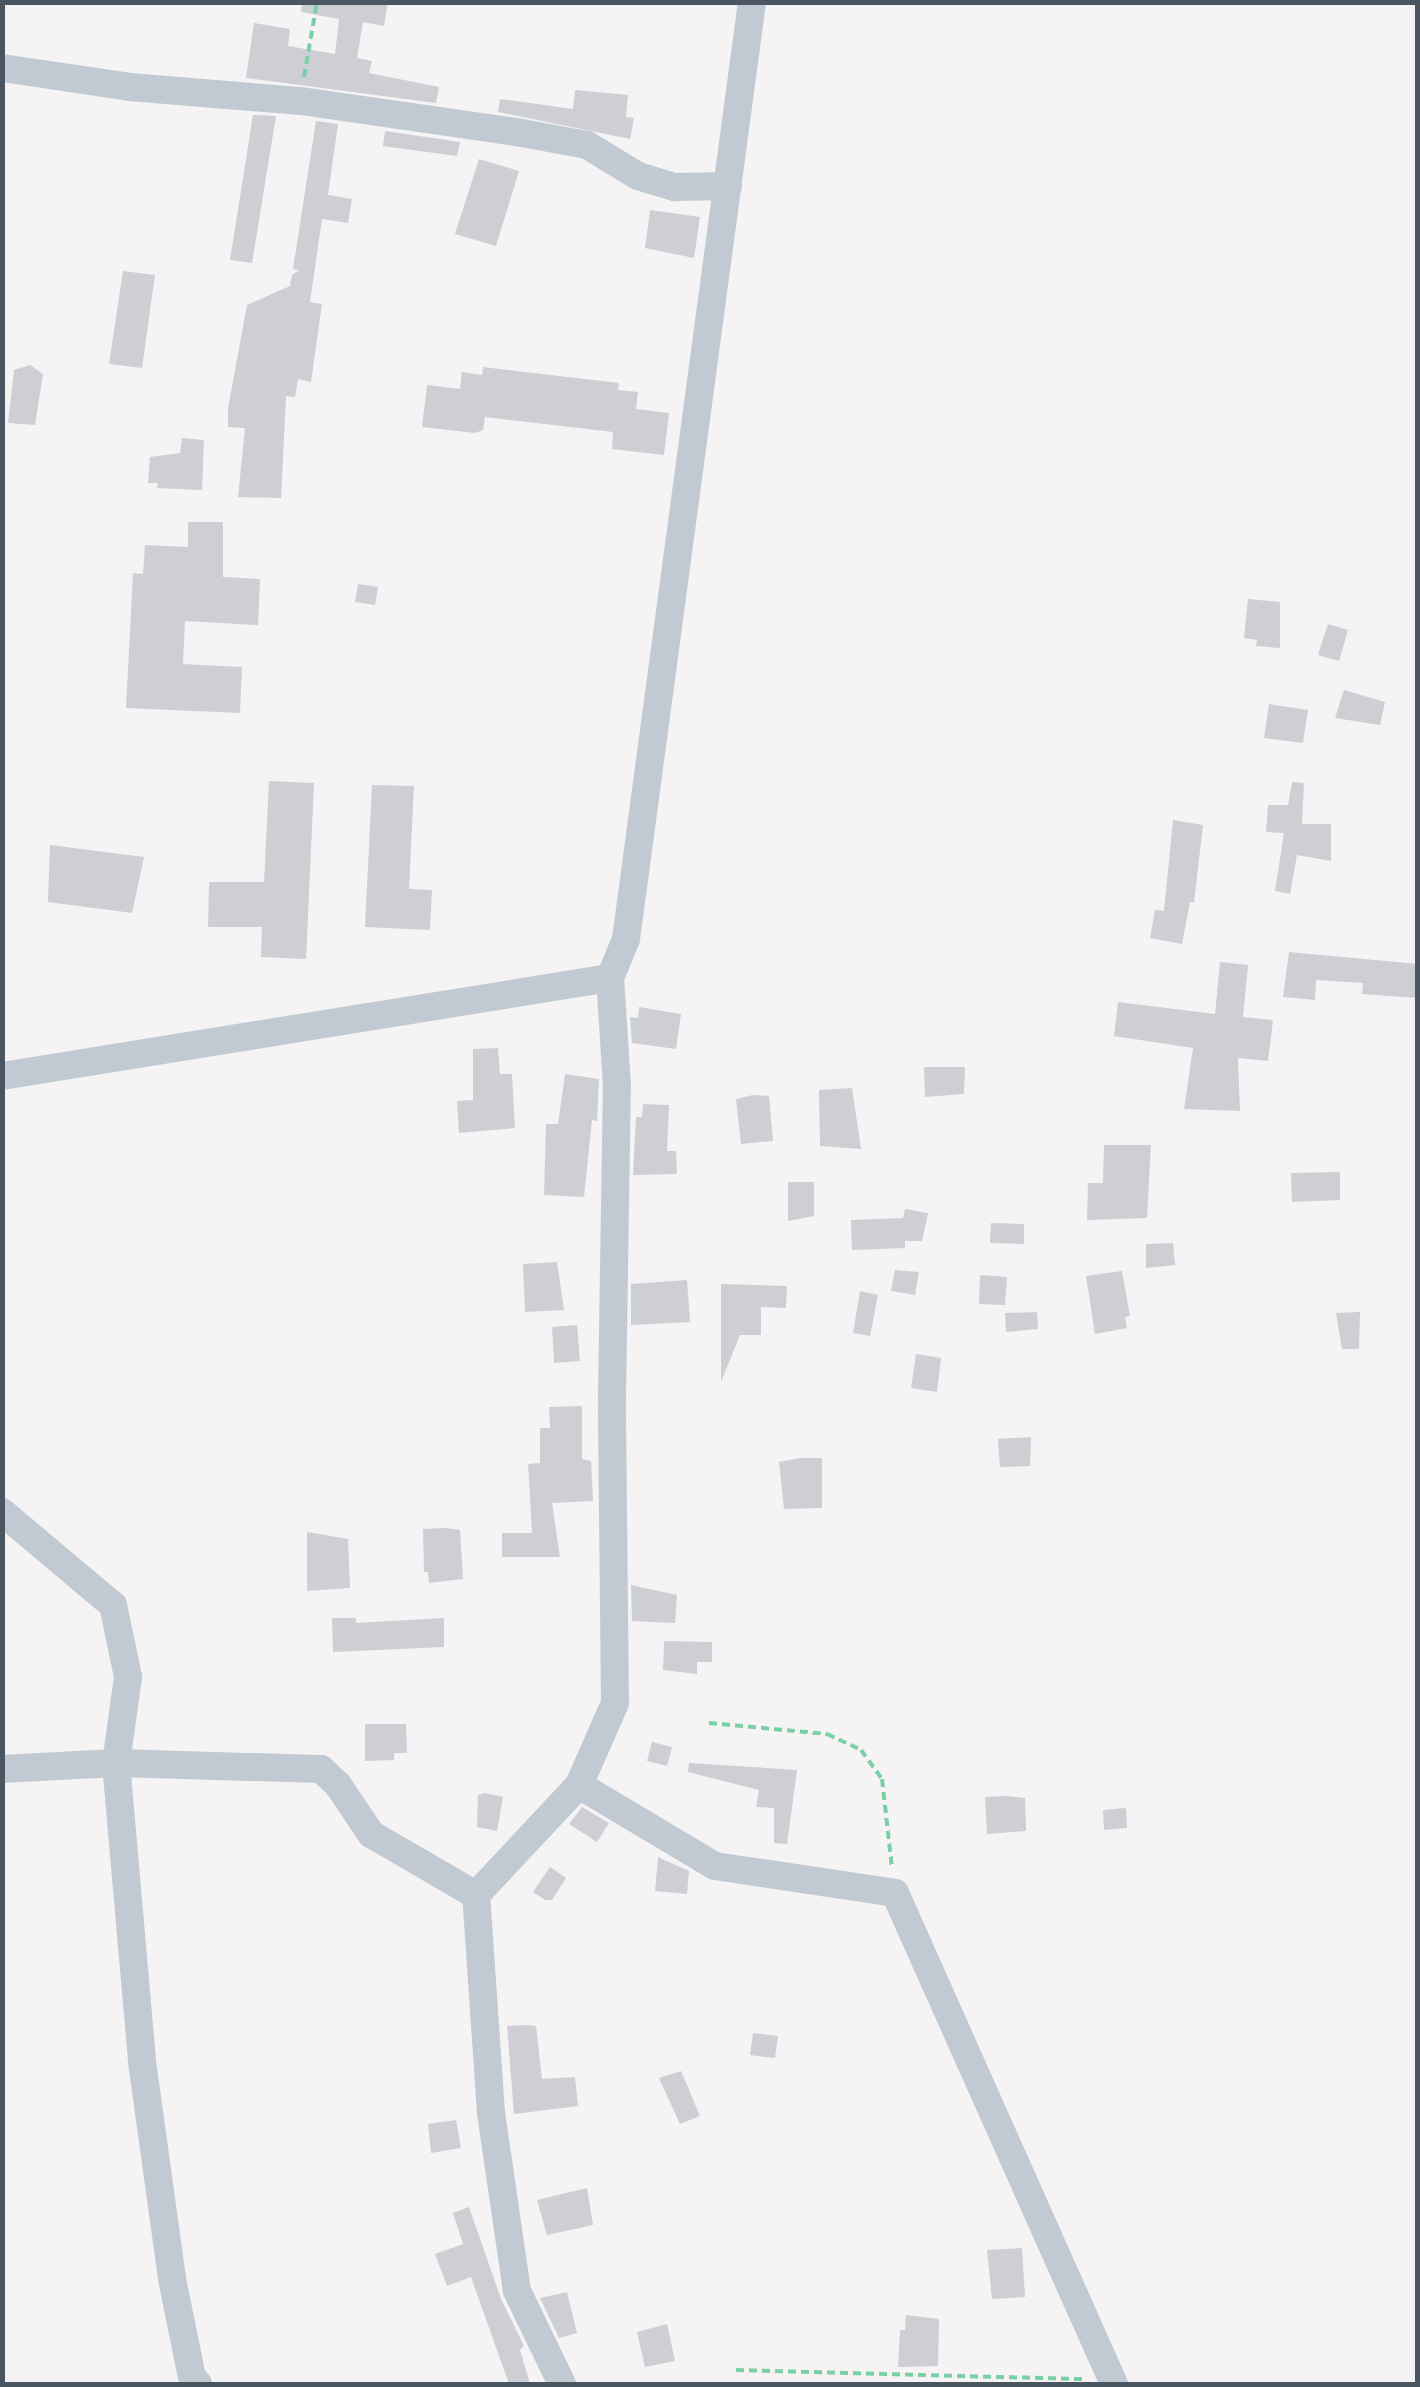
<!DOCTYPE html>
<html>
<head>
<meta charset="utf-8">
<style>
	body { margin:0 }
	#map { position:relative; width:1420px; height:2387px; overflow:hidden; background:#f5f3f3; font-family:Figtree,sans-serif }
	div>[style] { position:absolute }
	.building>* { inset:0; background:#cdcfd5 }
	.path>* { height:4px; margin-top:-2px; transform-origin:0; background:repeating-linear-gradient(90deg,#7ad0a6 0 8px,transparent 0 13px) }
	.minor>* { height:28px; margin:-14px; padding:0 14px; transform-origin:14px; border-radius:14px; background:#c1cad2 }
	span { translate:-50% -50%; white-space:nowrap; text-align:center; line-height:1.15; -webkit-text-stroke:9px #fff; paint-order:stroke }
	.frame { position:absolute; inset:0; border:5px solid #4a5661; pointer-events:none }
</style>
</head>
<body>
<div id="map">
	<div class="building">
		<div style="clip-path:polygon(302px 2px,388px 2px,384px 26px,363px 22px,357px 58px,372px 61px,369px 73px,439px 87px,436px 103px,246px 78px,254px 23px,290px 29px,288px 46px,335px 54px,339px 19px,301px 12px)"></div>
		<div style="clip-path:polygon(575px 90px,628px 95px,626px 117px,634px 118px,630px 139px,498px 112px,500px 99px,573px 109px)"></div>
		<div style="clip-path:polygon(253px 115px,276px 116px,252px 263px,230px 260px)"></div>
		<div style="clip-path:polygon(316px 121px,338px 124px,328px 195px,352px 199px,348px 223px,322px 219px,310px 302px,322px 304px,311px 382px,298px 379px,295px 397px,286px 396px,281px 498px,238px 497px,245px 428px,228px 427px,228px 408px,247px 305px,290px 286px,292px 275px,299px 270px,293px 269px)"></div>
		<div style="clip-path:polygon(385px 131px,460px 142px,457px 156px,383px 146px)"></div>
		<div style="clip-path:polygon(479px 159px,519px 171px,496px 246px,455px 234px)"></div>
		<div style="clip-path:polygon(650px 210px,700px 217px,694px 258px,645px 248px)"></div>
		<div style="clip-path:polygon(123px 271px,155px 275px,142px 368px,109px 364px)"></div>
		<div style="clip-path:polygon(30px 365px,43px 374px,35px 425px,8px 423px,14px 370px)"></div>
		<div style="clip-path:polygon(483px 367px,619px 383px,618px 390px,638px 392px,636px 409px,669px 413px,664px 455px,612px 449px,613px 432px,485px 417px,483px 430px,475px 433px,422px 427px,427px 385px,460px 389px,462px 372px,482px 375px)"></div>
		<div style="clip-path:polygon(182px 438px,204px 440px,202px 490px,157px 488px,158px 483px,148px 483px,150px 457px,180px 453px)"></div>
		<div style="clip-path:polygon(188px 522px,223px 522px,223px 577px,260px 579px,258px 625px,185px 621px,183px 664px,242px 667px,240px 713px,126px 708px,133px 573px,143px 574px,145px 545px,188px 547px)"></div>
		<div style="clip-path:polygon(358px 584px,378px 587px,375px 605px,355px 602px)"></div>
		<div style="clip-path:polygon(1248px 599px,1280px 602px,1280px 648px,1256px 646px,1257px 640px,1244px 638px)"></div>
		<div style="clip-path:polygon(1328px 624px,1348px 630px,1339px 661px,1318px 655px)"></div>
		<div style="clip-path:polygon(1344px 690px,1385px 702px,1380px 725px,1335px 718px)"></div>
		<div style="clip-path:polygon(1269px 704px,1308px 710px,1303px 743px,1264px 738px)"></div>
		<div style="clip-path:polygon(269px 781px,314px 783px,306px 959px,261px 957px,262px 927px,208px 927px,209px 882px,264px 882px)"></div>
		<div style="clip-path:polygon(1292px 782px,1304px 783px,1302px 824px,1331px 824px,1331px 861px,1297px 855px,1290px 894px,1275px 891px,1284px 833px,1266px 832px,1268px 805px,1288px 805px)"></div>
		<div style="clip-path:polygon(372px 785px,414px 786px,409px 889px,432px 890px,430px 930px,365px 927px)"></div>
		<div style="clip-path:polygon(1173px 820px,1203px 825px,1194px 903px,1190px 902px,1182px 944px,1150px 938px,1155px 910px,1164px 911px)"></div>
		<div style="clip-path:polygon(50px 845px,144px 857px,132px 913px,48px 902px)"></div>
		<div style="clip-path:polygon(1289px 952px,1418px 964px,1418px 998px,1362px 994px,1363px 983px,1316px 980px,1315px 1000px,1283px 997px)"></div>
		<div style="clip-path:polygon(1220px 962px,1248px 965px,1243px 1017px,1273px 1020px,1268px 1061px,1238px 1058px,1240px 1111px,1184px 1109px,1193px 1048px,1114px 1036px,1118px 1002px,1215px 1014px)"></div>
		<div style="clip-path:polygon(639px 1007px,681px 1014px,676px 1049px,632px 1043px,630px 1017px,638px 1018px)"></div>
		<div style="clip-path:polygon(498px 1048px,500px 1074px,512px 1074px,515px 1128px,459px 1133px,457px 1101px,473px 1100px,473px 1049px)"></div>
		<div style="clip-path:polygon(924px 1067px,965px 1067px,964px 1094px,925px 1097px)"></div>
		<div style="clip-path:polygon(565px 1074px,599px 1079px,597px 1121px,592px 1120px,584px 1197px,544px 1195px,546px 1124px,558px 1124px)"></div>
		<div style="clip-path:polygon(852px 1088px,861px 1149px,820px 1146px,819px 1090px)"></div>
		<div style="clip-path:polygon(753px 1095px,769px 1096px,773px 1141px,741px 1144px,736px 1099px)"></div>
		<div style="clip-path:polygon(643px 1104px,669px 1105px,667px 1151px,676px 1151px,677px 1174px,633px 1175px,636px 1117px,642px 1117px)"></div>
		<div style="clip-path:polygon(1104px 1145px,1151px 1145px,1147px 1218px,1087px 1220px,1088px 1183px,1103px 1183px)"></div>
		<div style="clip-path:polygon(1340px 1172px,1340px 1200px,1292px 1202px,1291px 1173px)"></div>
		<div style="clip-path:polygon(788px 1182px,814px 1182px,814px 1216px,788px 1221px)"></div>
		<div style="clip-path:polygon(905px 1209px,928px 1213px,922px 1241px,905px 1241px,905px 1248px,852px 1250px,851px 1220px,903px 1218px)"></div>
		<div style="clip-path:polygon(991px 1223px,1024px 1224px,1024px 1244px,990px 1243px)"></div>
		<div style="clip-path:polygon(1173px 1243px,1175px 1265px,1146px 1268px,1146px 1244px)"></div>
		<div style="clip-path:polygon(557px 1262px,564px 1310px,525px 1312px,523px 1264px)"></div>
		<div style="clip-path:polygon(895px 1270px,919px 1272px,915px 1295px,891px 1291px)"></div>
		<div style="clip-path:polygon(1122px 1271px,1130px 1316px,1125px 1317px,1127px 1328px,1095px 1334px,1086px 1276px)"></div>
		<div style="clip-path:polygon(980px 1275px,1007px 1277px,1005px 1305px,979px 1304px)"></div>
		<div style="clip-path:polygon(687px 1280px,690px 1322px,631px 1325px,631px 1284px)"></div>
		<div style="clip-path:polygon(721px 1284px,787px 1286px,786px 1308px,761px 1307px,761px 1335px,740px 1335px,721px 1382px)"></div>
		<div style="clip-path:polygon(860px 1291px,878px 1295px,870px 1336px,853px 1333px)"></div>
		<div style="clip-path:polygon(1037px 1312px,1038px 1329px,1006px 1332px,1005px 1313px)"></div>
		<div style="clip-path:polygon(1360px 1312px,1359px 1349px,1342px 1349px,1336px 1313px)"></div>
		<div style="clip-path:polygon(577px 1325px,580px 1361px,554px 1363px,552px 1327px)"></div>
		<div style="clip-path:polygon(916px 1354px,941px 1358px,937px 1392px,911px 1388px)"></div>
		<div style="clip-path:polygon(582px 1406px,582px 1459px,591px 1461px,593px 1501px,552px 1503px,560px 1557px,502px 1557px,502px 1533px,532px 1533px,528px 1464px,540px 1463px,540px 1428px,550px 1428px,549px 1407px)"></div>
		<div style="clip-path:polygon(1031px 1437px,1030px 1466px,1000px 1467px,998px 1439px)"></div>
		<div style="clip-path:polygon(800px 1458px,822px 1458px,822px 1508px,784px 1509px,779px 1462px)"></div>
		<div style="clip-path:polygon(445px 1528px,460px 1530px,463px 1579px,429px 1583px,428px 1572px,424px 1572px,423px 1529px)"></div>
		<div style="clip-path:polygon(307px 1532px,348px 1539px,350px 1588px,307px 1591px)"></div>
		<div style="clip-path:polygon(631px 1585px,677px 1595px,675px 1623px,632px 1621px)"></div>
		<div style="clip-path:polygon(332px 1618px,356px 1618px,356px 1623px,444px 1618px,444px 1647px,333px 1652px)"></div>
		<div style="clip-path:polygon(664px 1641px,712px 1642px,712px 1662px,697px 1662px,697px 1674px,663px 1670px)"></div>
		<div style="clip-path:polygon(365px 1724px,406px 1724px,407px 1753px,394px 1753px,394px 1760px,365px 1761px)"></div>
		<div style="clip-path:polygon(652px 1742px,672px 1747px,667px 1766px,647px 1761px)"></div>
		<div style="clip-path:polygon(689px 1763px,797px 1770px,787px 1844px,774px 1843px,774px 1808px,756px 1807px,759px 1790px,688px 1772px)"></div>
		<div style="clip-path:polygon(485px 1793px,503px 1797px,497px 1831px,477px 1827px,478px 1795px)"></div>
		<div style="clip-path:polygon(1007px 1796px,1025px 1798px,1026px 1831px,987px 1834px,985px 1797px)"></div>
		<div style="clip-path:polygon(582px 1807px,609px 1823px,597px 1842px,569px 1824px)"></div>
		<div style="clip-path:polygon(1126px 1808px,1127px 1828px,1104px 1830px,1103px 1810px)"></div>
		<div style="clip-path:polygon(658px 1857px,689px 1871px,687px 1894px,655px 1891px)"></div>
		<div style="clip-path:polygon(550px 1867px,566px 1878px,552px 1900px,545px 1900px,533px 1892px)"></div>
		<div style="clip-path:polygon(524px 2025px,536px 2026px,542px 2079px,575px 2077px,578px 2106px,514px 2114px,507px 2026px)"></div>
		<div style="clip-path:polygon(753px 2033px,778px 2036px,775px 2058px,750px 2055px)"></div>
		<div style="clip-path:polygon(681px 2071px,700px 2116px,680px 2124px,659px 2078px)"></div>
		<div style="clip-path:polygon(456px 2120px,461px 2148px,431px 2153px,428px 2124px)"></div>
		<div style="clip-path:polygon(587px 2188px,593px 2225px,547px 2235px,537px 2200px)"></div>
		<div style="clip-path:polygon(469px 2207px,501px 2299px,524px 2346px,520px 2350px,530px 2384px,509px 2384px,471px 2277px,447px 2286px,435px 2254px,463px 2244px,453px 2213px)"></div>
		<div style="clip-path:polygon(1022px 2248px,1025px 2297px,992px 2299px,987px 2250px)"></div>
		<div style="clip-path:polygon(567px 2292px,577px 2333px,559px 2338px,540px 2298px)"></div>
		<div style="clip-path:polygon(906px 2315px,939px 2319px,938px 2366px,898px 2367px,900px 2330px,905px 2330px)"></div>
		<div style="clip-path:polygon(667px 2324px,675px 2361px,645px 2367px,637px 2332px)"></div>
	</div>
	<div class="path">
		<div style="left:304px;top:77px;width:76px;rotate:-80.2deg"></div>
		<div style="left:709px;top:1723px;width:119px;rotate:5.3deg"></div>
		<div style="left:827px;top:1734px;width:38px;rotate:25deg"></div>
		<div style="left:861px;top:1750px;width:36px;rotate:54deg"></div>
		<div style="left:882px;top:1779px;width:90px;rotate:83.6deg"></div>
		<div style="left:736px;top:2370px;width:351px;rotate:1.5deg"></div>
	</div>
	<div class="minor">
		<div style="left:2px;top:68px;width:129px;rotate:8.4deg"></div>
		<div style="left:130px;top:87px;width:172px;rotate:4.7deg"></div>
		<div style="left:301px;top:101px;width:223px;rotate:8.2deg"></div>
		<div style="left:522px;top:133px;width:66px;rotate:10.5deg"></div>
		<div style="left:587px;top:145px;width:60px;rotate:31.3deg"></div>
		<div style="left:638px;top:176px;width:39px;rotate:17deg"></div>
		<div style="left:675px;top:187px;width:53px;rotate:-1.1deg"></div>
		<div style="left:2px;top:1076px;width:616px;rotate:-9.16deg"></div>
		<div style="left:610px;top:978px;width:42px;rotate:-67.7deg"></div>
		<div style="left:626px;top:939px;width:945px;rotate:-82.34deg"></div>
		<div style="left:2px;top:1512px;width:145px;rotate:40deg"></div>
		<div style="left:113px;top:1605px;width:74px;rotate:78.2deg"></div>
		<div style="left:128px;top:1677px;width:87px;rotate:97.9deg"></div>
		<div style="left:116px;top:1763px;width:307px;rotate:85deg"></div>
		<div style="left:143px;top:2069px;width:212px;rotate:82.1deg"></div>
		<div style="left:172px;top:2279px;width:100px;rotate:78.5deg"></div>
		<div style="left:192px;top:2377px;width:9px;rotate:49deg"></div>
		<div style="left:2px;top:1769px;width:114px;rotate:-3deg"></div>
		<div style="left:116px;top:1763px;width:205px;rotate:1.7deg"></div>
		<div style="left:321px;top:1769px;width:23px;rotate:43deg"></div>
		<div style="left:338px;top:1785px;width:59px;rotate:56deg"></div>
		<div style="left:371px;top:1834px;width:121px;rotate:30.2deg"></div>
		<div style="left:579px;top:1785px;width:158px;rotate:30.8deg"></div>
		<div style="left:715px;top:1866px;width:182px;rotate:8.5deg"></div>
		<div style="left:895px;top:1893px;width:538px;rotate:65.96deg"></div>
		<div style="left:562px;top:2384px;width:103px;rotate:-115.8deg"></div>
		<div style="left:517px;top:2291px;width:180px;rotate:-98.3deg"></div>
		<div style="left:491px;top:2113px;width:219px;rotate:-93.9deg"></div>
		<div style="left:476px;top:1895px;width:151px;rotate:-46.9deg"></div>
		<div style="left:579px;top:1785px;width:90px;rotate:-66.3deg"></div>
		<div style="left:615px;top:1703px;width:306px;rotate:-90.6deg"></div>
		<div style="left:612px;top:1397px;width:311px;rotate:-89.1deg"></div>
		<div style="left:617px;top:1086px;width:108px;rotate:-93.7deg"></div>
	</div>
	<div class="frame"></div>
</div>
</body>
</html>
